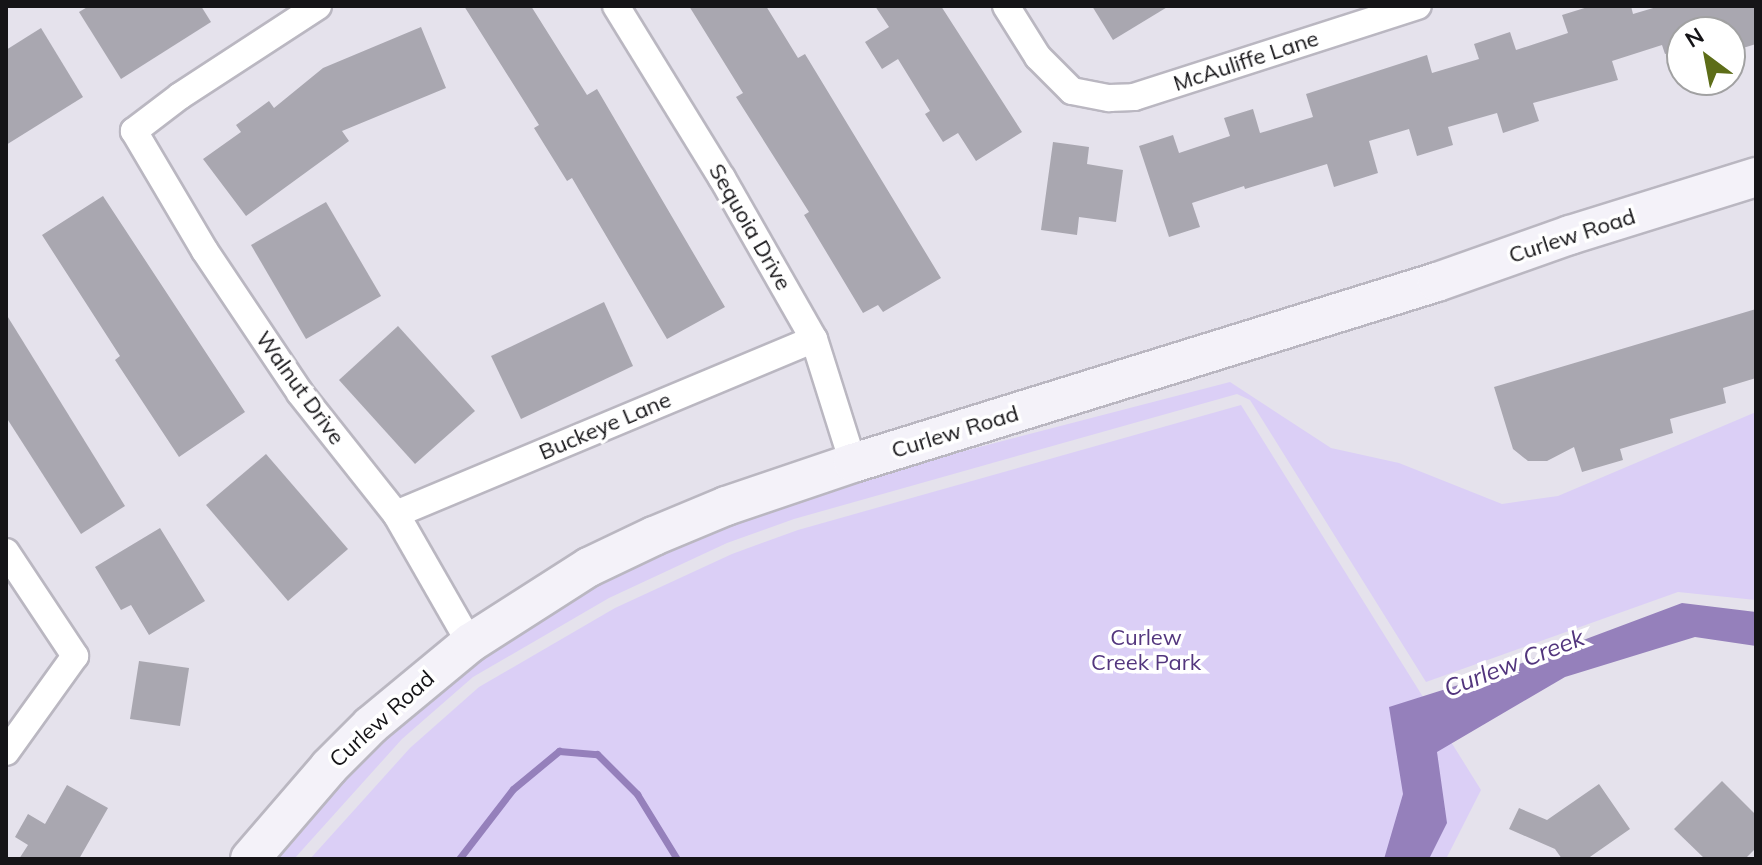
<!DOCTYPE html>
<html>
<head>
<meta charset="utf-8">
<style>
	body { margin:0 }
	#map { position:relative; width:1762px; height:865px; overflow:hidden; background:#e5e2ec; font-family:Mulish,sans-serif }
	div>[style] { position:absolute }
	.green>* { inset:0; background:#dbcff6 }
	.water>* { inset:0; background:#9580bb }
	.stream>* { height:7px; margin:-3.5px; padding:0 3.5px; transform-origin:3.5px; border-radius:3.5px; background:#9580bb }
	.building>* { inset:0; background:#a9a7b0 }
	.roads { filter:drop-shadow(2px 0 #bab7c1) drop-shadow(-2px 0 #bab7c1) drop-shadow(0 2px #bab7c1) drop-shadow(0 -2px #bab7c1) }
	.minor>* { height:26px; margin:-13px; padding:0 13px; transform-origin:13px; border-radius:13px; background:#fff }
	.secondary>* { height:38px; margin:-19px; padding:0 19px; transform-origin:19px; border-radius:19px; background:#f4f2f9 }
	span { translate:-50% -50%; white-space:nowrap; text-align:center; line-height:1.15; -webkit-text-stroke:7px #fff; paint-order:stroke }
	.street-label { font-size:22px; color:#151417 }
	.park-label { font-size:22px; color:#53367e }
	.water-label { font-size:24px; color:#52357d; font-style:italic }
	.frame { position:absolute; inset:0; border:8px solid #151417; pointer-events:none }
	.north { position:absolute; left:1666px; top:16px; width:80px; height:80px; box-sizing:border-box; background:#fff; border:2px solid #a1a1a2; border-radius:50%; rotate:328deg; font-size:22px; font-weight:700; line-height:32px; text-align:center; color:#151417 }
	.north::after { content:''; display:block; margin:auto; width:28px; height:36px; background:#5d6d18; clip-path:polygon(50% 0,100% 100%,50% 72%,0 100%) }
</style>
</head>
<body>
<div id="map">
	<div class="green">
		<div style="clip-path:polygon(1230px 382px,1331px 448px,1399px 463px,1502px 504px,1558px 496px,1756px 412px,1756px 600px,1678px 592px,1426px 682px,1250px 400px,1237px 394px,794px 519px,727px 543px,609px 598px,473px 677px,402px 739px,294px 859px,267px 859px,405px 711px,531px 619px,659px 548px,826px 487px)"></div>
		<div style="clip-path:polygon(1241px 405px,1481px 790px,1446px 859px,310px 859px,410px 748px,479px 687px,615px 608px,732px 554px,798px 530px)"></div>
	</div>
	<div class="water">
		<div style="clip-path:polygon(1682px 603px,1756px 612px,1756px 646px,1695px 637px,1565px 677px,1437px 752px,1447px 823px,1429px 859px,1384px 859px,1403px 794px,1389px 707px,1490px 675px)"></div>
	</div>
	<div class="stream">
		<div style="left:459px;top:859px;width:88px;rotate:-52.4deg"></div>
		<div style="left:513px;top:789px;width:60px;rotate:-39.6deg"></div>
		<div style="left:559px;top:751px;width:38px;rotate:5deg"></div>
		<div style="left:597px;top:754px;width:57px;rotate:45deg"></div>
		<div style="left:637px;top:794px;width:76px;rotate:58.4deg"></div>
	</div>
	<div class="building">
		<div style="clip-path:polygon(89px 6px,201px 6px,211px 22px,121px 79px,79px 12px)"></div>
		<div style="clip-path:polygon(464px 6px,531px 6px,587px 95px,597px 89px,725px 307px,667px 339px,572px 178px,567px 181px,534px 128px,539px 125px)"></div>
		<div style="clip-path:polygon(689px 6px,766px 6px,798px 58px,805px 54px,941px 278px,883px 312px,878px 305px,863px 313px,804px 215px,809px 212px,736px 97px,743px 93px)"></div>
		<div style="clip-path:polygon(875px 6px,941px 6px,1022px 132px,976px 161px,958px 133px,943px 142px,925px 114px,930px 111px,898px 59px,882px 69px,865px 42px,889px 27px)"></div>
		<div style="clip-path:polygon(1092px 6px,1169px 6px,1113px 40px)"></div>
		<div style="clip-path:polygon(1591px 6px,1631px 6px,1633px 14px,1660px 6px,1756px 6px,1756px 44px,1730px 52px,1730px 32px,1682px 32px,1682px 50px,1665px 54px,1662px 45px,1612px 61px,1618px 80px,1533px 103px,1539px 121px,1503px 133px,1497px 113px,1448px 127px,1453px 145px,1417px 156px,1409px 129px,1369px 141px,1378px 173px,1334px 187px,1327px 164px,1245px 189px,1244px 186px,1192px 203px,1200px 227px,1169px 237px,1139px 146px,1173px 135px,1179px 153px,1230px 136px,1224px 118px,1253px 109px,1260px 133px,1313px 117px,1306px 94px,1427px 55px,1432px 73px,1479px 59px,1474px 44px,1510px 32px,1516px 50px,1568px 33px,1562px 15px)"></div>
		<div style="clip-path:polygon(421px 27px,446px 88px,342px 131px,349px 141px,246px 216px,203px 159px,241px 132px,236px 125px,269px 101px,274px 108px,323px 68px)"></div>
		<div style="clip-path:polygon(41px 28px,83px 97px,6px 145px,6px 50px)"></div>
		<div style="clip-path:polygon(1053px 142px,1089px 147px,1087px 164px,1123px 170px,1116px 222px,1079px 217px,1077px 235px,1041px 230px)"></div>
		<div style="clip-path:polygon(103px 196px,245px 412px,179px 457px,115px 360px,120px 356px,42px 235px)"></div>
		<div style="clip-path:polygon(326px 202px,381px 296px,306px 339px,251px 245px)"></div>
		<div style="clip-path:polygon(604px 302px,633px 366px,521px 419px,491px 356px)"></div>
		<div style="clip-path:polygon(1756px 309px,1756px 378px,1723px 388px,1726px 403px,1670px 419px,1673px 433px,1620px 449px,1623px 460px,1582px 472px,1574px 447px,1547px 461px,1528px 461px,1513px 449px,1494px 387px)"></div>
		<div style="clip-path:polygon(6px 314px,125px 506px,81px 534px,6px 417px)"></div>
		<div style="clip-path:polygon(398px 326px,475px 411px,415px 464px,339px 380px)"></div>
		<div style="clip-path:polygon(266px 454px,348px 549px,288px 601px,206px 505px)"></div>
		<div style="clip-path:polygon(160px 528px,205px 601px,149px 635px,131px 605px,121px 610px,95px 567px)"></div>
		<div style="clip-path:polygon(139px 661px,189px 668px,180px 726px,130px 719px)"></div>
		<div style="clip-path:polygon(1722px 781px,1756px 815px,1756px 848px,1745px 859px,1705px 859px,1674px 829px)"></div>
		<div style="clip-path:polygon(1599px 784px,1630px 829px,1587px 859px,1562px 859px,1555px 849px,1509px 829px,1519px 808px,1547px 820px)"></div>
		<div style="clip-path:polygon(67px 785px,108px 808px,79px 859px,19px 859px,28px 845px,15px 837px,28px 814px,45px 824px)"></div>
	</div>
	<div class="roads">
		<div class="minor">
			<div style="left:318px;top:6px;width:165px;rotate:146.9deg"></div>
			<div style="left:180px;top:96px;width:58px;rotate:142.7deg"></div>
			<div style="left:134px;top:131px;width:139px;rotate:59.4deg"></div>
			<div style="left:205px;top:251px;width:171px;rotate:56.2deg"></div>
			<div style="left:300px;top:393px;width:154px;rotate:51.6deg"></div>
			<div style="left:396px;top:514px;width:149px;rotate:60.2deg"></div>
			<div style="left:616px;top:6px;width:202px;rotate:58.4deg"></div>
			<div style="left:722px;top:178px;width:185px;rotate:60.3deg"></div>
			<div style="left:814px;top:339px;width:130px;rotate:72.5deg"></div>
			<div style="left:1006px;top:6px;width:60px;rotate:57.9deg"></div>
			<div style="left:1038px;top:57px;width:48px;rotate:45deg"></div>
			<div style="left:1072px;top:91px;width:38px;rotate:11deg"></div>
			<div style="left:1109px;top:98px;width:25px;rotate:-2deg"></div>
			<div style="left:1134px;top:97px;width:298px;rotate:-17.8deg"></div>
			<div style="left:396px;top:514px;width:453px;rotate:-22.7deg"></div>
			<div style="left:6px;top:552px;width:125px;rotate:56.4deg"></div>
			<div style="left:75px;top:656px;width:118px;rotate:125.7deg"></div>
		</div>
		<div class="secondary">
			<div style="left:250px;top:859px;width:121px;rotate:-49.3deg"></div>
			<div style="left:329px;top:767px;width:59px;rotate:-45deg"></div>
			<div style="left:371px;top:725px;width:129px;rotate:-39.6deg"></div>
			<div style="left:470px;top:643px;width:141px;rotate:-32.6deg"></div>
			<div style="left:589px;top:567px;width:72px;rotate:-25.5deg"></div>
			<div style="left:654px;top:536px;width:78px;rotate:-22.6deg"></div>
			<div style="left:726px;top:506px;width:134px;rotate:-18.7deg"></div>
			<div style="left:853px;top:463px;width:611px;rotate:-17.22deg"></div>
			<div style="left:1437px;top:282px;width:141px;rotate:-19.5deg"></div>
			<div style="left:1570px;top:235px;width:195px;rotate:-17.3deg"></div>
		</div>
	</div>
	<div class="street-label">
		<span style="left:1246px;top:61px;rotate:-18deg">McAuliffe Lane</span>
		<span style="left:750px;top:227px;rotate:60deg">Sequoia Drive</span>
		<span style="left:1572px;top:236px;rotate:-18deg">Curlew Road</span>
		<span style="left:300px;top:388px;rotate:54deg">Walnut Drive</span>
		<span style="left:605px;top:426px;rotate:-23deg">Buckeye Lane</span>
		<span style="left:955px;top:432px;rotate:-17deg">Curlew Road</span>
		<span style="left:382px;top:719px;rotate:-42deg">Curlew Road</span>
	</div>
	<div class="park-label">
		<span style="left:1146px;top:650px">Curlew<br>Creek Park</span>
	</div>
	<div class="water-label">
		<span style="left:1514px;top:663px;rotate:-21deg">Curlew Creek</span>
	</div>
	<div class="frame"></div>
	<div class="north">N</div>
</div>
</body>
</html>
